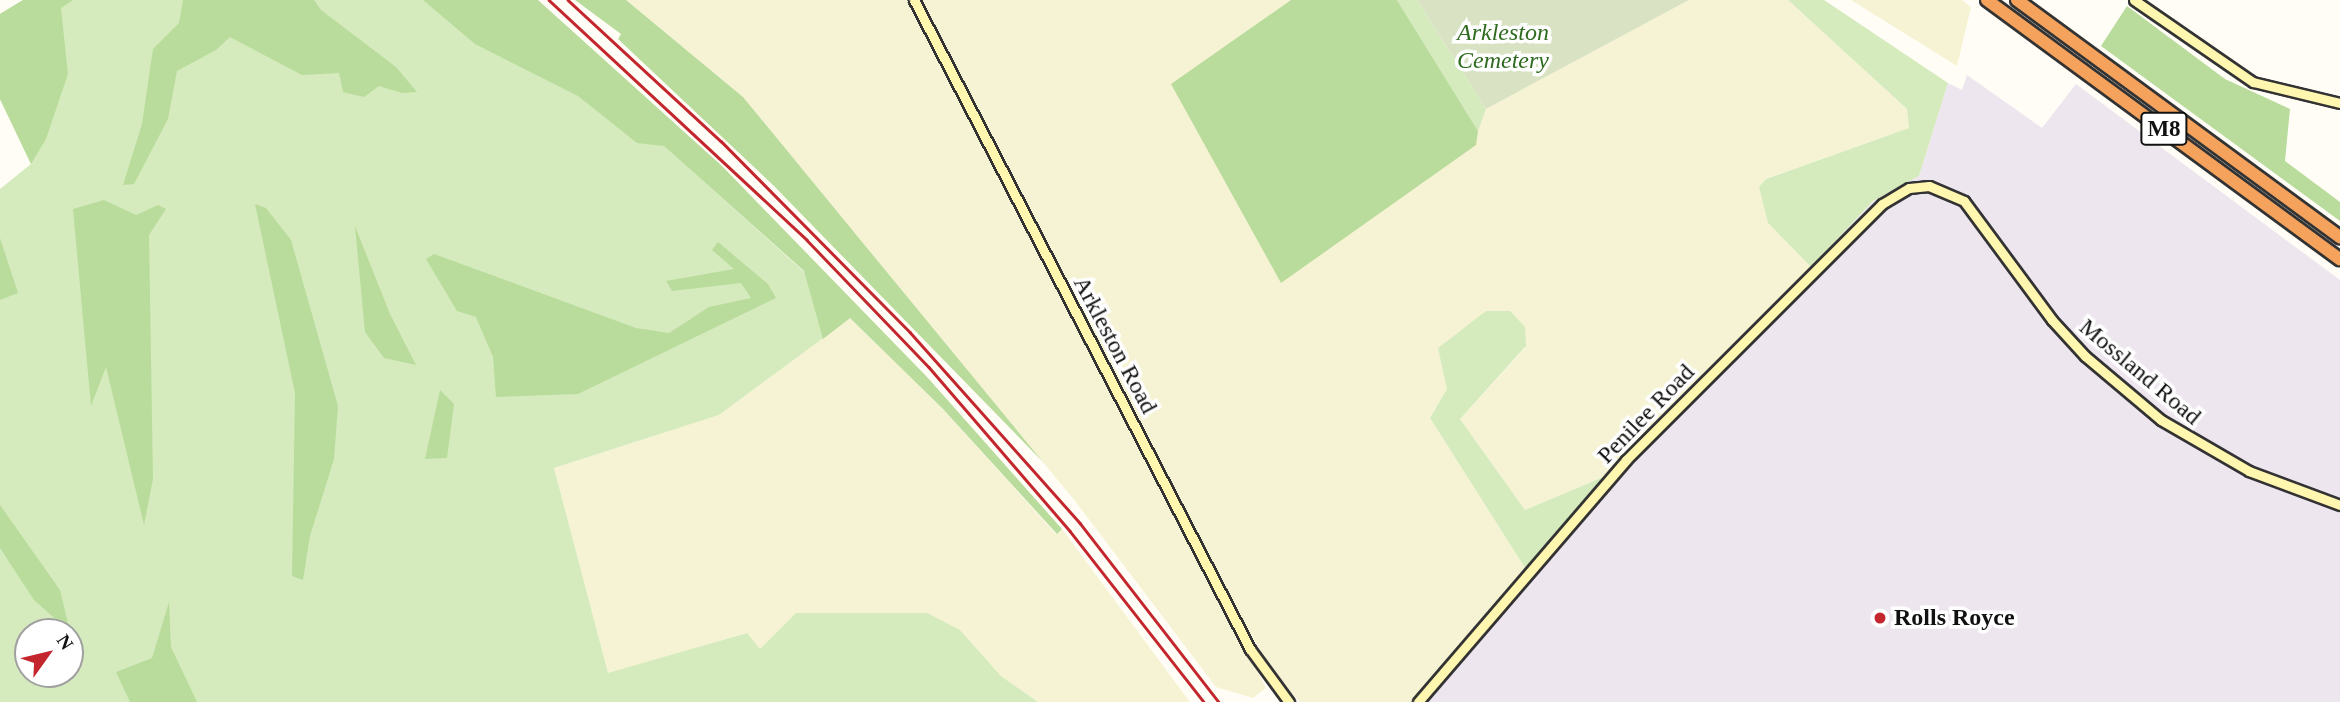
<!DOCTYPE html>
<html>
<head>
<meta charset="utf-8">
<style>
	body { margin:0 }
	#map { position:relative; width:2340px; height:702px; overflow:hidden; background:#fffdf5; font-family:Georgia,serif }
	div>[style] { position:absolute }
	.industrial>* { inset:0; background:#eee6ef }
	.farmland>* { inset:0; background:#f6f3d4 }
	.green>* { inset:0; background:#d5ebbd }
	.forest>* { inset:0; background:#b9dc9c }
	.cemetery>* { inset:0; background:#d9e3c4 }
	.roads { filter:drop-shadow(2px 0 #333) drop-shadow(-2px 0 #333) drop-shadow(0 2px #333) drop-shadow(0 -2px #333) }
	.secondary>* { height:9px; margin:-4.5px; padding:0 4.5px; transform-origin:4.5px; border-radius:4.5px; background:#fff6b0 }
	.highway>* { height:12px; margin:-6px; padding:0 6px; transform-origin:6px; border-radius:6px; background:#f5a25d }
	.rail>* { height:2.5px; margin:-1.25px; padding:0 1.25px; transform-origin:1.25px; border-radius:1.25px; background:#c4262e }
	.dots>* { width:19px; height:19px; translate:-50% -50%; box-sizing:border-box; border:4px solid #fff; border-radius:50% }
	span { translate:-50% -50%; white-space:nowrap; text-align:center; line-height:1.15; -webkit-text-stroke:7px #fff; paint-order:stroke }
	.shield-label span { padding:2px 5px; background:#fff; border:2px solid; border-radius:5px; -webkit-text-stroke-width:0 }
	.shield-label { font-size:23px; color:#111; font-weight:700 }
	.park-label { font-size:24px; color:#2f6b1f; font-style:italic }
	.street-label { font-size:24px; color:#111 }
	.poi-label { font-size:24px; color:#111; font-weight:700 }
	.left { translate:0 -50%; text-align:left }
	.north { position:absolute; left:14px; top:618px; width:70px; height:70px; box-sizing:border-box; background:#fff; border:2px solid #a0a0a0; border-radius:50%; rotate:56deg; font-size:19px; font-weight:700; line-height:28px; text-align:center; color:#111 }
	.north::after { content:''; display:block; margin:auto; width:24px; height:32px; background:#c4262e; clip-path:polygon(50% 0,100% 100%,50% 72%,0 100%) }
</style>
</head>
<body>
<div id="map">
	<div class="industrial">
		<div style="clip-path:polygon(1967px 75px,2042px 128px,2076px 84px,2340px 280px,2340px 702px,1428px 702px,1633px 458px,1811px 267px,1873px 201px,1919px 176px,1948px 83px,1962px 90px)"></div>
	</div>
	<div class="farmland">
		<div style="clip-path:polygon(626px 0,910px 0,1266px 688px,1253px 698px,1216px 687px,1075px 501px,743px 97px)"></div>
		<div style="clip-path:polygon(919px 0,1291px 0,1171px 85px,1479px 119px,1486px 109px,1689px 0,1788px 0,1907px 109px,1909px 128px,1765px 179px,1768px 223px,1811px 267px,1608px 475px,1525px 510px,1460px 419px,1526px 347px,1447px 389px,1430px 418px,1527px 571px,1411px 702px,1300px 702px,1276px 676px,1248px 630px)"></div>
		<div style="clip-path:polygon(1851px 0,1962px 0,1971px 7px,1957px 66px)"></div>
		<div style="clip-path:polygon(850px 318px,939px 405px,1056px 534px,1062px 529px,1190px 702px,1038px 702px,1001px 676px,960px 630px,760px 649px,746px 633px,608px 674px,554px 468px,719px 415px)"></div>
	</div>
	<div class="green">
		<div style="clip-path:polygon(evenodd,23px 0,448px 0,600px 88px,853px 316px,719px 415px,554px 468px,608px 673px,747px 633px,760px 649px,796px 613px,927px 613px,960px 630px,1001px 676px,1038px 702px,0 702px,0 189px,31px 164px,0 99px,0 14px,23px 0,28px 632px,70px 632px,70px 674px,28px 674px,28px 632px)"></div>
		<div style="clip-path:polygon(1397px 0,1417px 0,1486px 109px,1478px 131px)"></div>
		<div style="clip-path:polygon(1788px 0,1824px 0,1948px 83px,1919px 176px,1873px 201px,1811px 267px,1768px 223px,1759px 187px,1766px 179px,1909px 128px,1907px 109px)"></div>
		<div style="clip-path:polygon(1486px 311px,1510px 311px,1525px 327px,1526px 346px,1460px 419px,1525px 510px,1608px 475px,1527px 571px,1430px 418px,1447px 389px,1438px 348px)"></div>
	</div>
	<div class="forest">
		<div style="clip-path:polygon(23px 0,73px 0,61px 8px,68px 74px,46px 139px,31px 164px,0 99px,0 14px)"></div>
		<div style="clip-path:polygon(183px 0,314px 0,321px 10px,396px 67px,417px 92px,402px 93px,379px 86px,364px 97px,343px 92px,339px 73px,302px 75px,230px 37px,216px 50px,177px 71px,168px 119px,134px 184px,123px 185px,142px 124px,153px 49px,179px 23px)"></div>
		<div style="clip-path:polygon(423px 0,538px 0,722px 166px,928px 378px,1062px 529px,1057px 534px,942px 408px,850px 318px,823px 339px,804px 271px,664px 146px,637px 143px,578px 96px,475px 44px)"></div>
		<div style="clip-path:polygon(575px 0,626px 0,743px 97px,1043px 462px,773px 185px,618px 39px,621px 34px)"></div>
		<div style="clip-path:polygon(1291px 0,1397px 0,1478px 131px,1476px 145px,1281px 283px,1171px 84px)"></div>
		<div style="clip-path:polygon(2127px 6px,2225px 79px,2290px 109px,2285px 161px,2340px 202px,2340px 221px,2101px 46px)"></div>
		<div style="clip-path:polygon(104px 200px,136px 215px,158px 205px,166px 209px,149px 235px,153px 479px,144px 525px,106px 367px,91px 406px,73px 209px)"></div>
		<div style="clip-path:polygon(255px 204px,266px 208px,291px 240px,338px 406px,334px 459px,310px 536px,303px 580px,292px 576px,295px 393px)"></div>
		<div style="clip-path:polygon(355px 226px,390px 314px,416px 365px,384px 358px,365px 332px)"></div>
		<div style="clip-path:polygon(0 238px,18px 293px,0 300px)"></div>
		<div style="clip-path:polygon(718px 242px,768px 284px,776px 298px,578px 394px,496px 397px,493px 357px,476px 317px,457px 311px,426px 259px,434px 254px,636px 328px,669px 333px,709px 307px,751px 298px,741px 283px,672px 291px,666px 281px,734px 269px,712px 250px)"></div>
		<div style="clip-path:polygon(440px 390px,454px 404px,447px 458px,425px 459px)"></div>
		<div style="clip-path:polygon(0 505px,60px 590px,70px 632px,34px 600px,0 548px)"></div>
		<div style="clip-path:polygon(169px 602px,171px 647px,197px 702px,130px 702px,116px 672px,152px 658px)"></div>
	</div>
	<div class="cemetery">
		<div style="clip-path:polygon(1417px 0,1689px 0,1486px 109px)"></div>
	</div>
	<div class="roads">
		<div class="secondary">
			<div style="left:914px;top:0;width:731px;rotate:62.63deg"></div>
			<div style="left:1250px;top:649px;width:66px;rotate:53.7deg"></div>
			<div style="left:2134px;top:0;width:145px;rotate:34.6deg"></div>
			<div style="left:2253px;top:82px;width:89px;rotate:13.6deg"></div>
			<div style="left:1418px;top:702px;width:319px;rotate:-49.3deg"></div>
			<div style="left:1626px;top:460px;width:362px;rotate:-45deg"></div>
			<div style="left:1882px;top:204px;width:31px;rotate:-31deg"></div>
			<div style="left:1909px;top:188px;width:20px;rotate:-6deg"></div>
			<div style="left:1929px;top:186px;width:38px;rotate:23deg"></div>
			<div style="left:1964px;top:201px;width:148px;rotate:53.5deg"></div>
			<div style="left:2052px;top:320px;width:49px;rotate:47.5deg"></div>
			<div style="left:2085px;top:356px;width:99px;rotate:40.1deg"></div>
			<div style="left:2161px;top:420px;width:102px;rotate:30.1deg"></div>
			<div style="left:2249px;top:471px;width:97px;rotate:20.5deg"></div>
		</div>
		<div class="highway">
			<div style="left:1987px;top:0;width:438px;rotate:36.3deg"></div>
			<div style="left:2017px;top:0;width:401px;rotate:36.3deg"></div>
		</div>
	</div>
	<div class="rail">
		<div style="left:549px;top:0;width:352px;rotate:42.9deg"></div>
		<div style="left:807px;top:240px;width:176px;rotate:46.2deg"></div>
		<div style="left:929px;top:367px;width:216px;rotate:49.3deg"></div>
		<div style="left:1070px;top:531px;width:217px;rotate:51.9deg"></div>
		<div style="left:568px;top:0;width:208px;rotate:42.7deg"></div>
		<div style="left:721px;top:141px;width:269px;rotate:45.3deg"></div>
		<div style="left:910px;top:332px;width:256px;rotate:48.3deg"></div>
		<div style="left:1080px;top:523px;width:227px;rotate:52.2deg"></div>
	</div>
	<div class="dots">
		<div style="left:1880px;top:618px;background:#c4262e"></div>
	</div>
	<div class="shield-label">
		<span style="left:2164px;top:129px">M8</span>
	</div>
	<div class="park-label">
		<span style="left:1503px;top:47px">Arkleston<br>Cemetery</span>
	</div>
	<div class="street-label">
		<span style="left:1115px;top:345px;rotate:62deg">Arkleston Road</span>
		<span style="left:2140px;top:372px;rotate:40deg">Mossland Road</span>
		<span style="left:1646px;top:414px;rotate:-46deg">Penilee Road</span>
	</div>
	<div class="poi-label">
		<span class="left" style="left:1894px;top:618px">Rolls Royce</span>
	</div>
	<div class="north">N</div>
</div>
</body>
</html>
